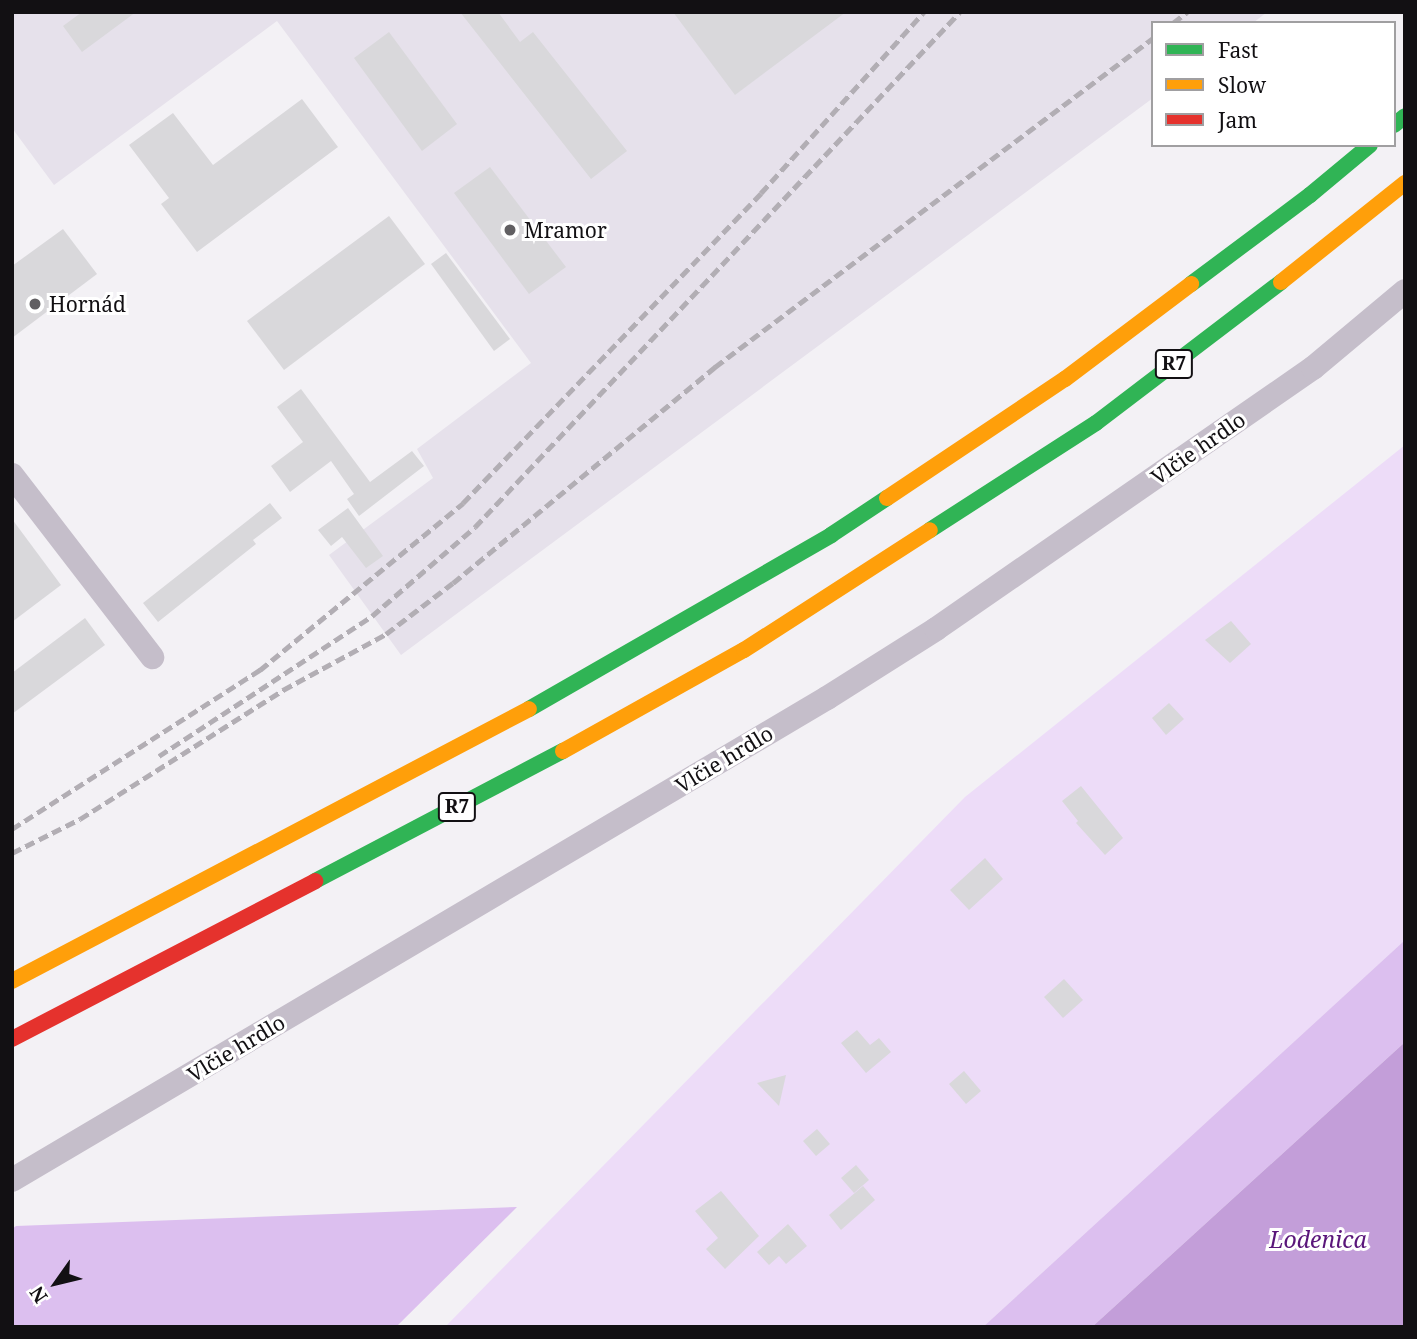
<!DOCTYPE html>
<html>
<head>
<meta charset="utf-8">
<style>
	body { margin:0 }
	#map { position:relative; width:1417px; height:1339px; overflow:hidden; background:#f3f1f5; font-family:"Noto Serif",serif }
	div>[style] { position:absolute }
	.built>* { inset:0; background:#e6e1eb }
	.green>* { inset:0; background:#eddcf8 }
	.forest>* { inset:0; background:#dcbfef }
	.water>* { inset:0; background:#c39ed9 }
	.building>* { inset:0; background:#d9d8db }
	.street>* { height:24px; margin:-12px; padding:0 12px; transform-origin:12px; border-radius:12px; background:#c5beca }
	.fast>* { height:16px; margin:-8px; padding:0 8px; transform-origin:8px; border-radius:8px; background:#30b455 }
	.slow>* { height:16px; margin:-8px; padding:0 8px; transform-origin:8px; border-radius:8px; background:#ff9f0a }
	.jam>* { height:16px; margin:-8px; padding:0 8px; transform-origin:8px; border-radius:8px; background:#e5322d }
	.rail>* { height:5px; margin-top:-2.5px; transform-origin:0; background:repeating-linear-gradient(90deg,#b2aeb4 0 10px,transparent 0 15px) }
	.dots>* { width:19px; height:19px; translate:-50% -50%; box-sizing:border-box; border:4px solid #fff; border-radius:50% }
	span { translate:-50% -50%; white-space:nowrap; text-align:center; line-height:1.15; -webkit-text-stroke:6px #fff; paint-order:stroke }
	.shield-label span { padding:2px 5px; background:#fff; border:2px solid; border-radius:5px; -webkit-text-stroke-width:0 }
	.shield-label { font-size:19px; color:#121013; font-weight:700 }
	.poi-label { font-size:21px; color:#121013 }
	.left { translate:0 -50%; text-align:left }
	.street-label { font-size:21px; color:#121013 }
	.water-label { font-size:23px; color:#5a167a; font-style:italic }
	.frame { position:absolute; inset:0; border:14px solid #121013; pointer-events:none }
	.legend { position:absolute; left:1151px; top:21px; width:245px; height:126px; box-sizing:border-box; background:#fff; border:2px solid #a09fa1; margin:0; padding:9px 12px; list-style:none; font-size:21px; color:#121013 }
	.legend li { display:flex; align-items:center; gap:14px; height:35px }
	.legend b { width:35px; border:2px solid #a09fa1 }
	.north { position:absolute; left:21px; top:1248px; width:70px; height:70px; -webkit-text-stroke:5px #fff; paint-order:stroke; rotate:236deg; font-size:19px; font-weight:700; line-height:28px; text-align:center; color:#121013 }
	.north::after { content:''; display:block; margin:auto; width:24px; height:32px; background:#121013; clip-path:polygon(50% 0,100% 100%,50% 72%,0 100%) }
</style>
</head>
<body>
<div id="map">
	<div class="built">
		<div style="clip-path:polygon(12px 12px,1267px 12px,1253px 23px,1153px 23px,1153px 98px,401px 655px,329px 555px,433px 478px,417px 449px,531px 363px,277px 21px,54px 185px,12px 128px)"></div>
	</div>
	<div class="green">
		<div style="clip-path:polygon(1405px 445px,1405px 940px,983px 1327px,445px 1327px,965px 797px)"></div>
	</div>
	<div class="forest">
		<div style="clip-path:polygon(1405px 940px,1405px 1042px,1092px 1327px,983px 1327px)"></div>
		<div style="clip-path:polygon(517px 1207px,396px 1327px,12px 1327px,12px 1229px,16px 1226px)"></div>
	</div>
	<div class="water">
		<div style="clip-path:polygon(1405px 1042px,1405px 1327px,1092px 1327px)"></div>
	</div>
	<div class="building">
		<div style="clip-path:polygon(82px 12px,136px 12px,82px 52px,63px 26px)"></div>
		<div style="clip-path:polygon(460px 12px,498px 12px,520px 42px,533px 32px,627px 151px,591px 179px)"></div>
		<div style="clip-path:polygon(673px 12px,846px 12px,735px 95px)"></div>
		<div style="clip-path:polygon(389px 32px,457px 124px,422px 151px,354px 58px)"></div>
		<div style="clip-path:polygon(302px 99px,338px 147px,197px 252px,161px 204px,169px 198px,129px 145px,173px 113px,213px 165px)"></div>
		<div style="clip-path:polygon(490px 167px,566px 267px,529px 294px,454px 193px)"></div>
		<div style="clip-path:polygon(389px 216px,425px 264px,284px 370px,247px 321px)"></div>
		<div style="clip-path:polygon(63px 229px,97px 274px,12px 338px,12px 266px)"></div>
		<div style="clip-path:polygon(446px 253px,510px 339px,494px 351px,431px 264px)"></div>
		<div style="clip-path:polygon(301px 389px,370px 482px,412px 451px,424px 466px,359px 516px,347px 499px,354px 494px,331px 461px,290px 492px,271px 466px,303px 442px,277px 407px)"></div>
		<div style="clip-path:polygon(270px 503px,282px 518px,253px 540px,256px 544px,158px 622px,143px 603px)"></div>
		<div style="clip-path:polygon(348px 508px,383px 556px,366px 568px,342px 537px,331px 546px,318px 530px)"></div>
		<div style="clip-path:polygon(12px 519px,61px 585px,12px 622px)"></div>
		<div style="clip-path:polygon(85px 618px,105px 645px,12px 714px,12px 673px)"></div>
		<div style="clip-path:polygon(1231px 621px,1251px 644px,1230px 663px,1205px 640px)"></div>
		<div style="clip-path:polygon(1169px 703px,1184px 719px,1166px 735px,1152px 718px)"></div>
		<div style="clip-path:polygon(1081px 786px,1123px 838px,1105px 855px,1076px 823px,1078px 821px,1062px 801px)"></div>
		<div style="clip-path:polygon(985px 858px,1003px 879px,969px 910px,950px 890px)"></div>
		<div style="clip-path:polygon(1064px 979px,1083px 1000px,1063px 1018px,1044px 997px)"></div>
		<div style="clip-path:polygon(857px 1030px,870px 1045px,879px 1038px,891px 1052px,866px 1073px,841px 1043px)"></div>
		<div style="clip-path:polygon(964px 1071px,981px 1091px,966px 1104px,949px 1084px)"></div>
		<div style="clip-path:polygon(786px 1075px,779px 1106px,757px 1083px)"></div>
		<div style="clip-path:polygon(817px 1129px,830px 1144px,816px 1156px,803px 1141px)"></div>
		<div style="clip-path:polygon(856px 1165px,869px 1180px,854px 1193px,841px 1178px)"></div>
		<div style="clip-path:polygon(863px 1186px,875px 1200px,841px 1230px,829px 1215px)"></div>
		<div style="clip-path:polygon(721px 1191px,759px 1236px,725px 1269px,706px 1249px,718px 1238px,695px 1211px)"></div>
		<div style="clip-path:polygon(788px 1224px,807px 1246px,786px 1264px,779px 1256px,769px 1265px,757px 1252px)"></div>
	</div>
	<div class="street">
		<div style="left:12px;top:475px;width:230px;rotate:52.4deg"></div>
		<div style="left:12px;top:1180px;width:947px;rotate:-30.6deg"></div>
		<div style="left:827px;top:698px;width:129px;rotate:-32.3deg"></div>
		<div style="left:936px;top:629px;width:459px;rotate:-34.7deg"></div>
		<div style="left:1313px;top:368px;width:120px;rotate:-39.9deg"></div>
	</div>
	<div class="fast">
		<div style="left:1394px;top:125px;width:14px;rotate:-39deg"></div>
		<div style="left:1191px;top:284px;width:149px;rotate:-36.8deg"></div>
		<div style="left:1310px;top:195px;width:78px;rotate:-39.8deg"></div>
		<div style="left:930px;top:530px;width:197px;rotate:-32.8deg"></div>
		<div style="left:1096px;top:423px;width:233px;rotate:-37.3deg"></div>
		<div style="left:529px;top:709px;width:349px;rotate:-29.9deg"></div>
		<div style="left:831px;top:535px;width:67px;rotate:-33.5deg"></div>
		<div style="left:315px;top:881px;width:280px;rotate:-27.7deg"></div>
	</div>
	<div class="slow">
		<div style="left:1281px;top:282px;width:159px;rotate:-38.6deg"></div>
		<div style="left:887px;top:498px;width:214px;rotate:-33.8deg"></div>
		<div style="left:1065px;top:379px;width:158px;rotate:-37deg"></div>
		<div style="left:563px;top:751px;width:207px;rotate:-29.2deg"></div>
		<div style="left:744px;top:650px;width:221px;rotate:-32.8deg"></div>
		<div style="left:12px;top:981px;width:584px;rotate:-27.75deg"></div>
	</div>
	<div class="jam">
		<div style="left:12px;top:1039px;width:342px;rotate:-27.5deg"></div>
	</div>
	<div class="rail">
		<div style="left:1173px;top:23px;width:18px;rotate:-38deg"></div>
		<div style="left:159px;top:756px;width:255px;rotate:-33.3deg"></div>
		<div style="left:372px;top:616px;width:136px;rotate:-40.8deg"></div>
		<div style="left:475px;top:527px;width:707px;rotate:-46.72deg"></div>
		<div style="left:12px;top:829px;width:295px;rotate:-32.7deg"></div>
		<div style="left:260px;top:670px;width:263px;rotate:-39.4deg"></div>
		<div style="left:463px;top:503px;width:430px;rotate:-46.1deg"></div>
		<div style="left:761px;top:193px;width:244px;rotate:-48deg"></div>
		<div style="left:12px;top:853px;width:76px;rotate:-26.6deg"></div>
		<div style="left:80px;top:819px;width:241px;rotate:-32.4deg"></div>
		<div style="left:283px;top:690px;width:117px;rotate:-28.5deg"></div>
		<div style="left:386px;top:634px;width:84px;rotate:-37.3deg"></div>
		<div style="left:453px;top:583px;width:340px;rotate:-39.5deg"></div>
		<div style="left:715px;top:367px;width:548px;rotate:-36.91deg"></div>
	</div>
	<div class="dots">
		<div style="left:510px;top:230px;background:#615f62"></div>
		<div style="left:35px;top:304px;background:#615f62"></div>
	</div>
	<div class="shield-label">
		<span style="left:1174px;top:364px">R7</span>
		<span style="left:457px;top:807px">R7</span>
	</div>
	<div class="poi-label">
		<span class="left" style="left:524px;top:230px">Mramor</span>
		<span class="left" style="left:49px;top:304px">Hornád</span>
	</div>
	<div class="street-label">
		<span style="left:1198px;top:448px;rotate:-35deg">Vlčie hrdlo</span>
		<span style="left:724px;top:759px;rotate:-31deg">Vlčie hrdlo</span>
		<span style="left:236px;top:1048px;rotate:-31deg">Vlčie hrdlo</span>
	</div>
	<div class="water-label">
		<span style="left:1318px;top:1239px">Lodenica</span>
	</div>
	<div class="frame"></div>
	<ul class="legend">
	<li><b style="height:9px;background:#30b455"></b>Fast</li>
	<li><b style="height:9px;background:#ff9f0a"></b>Slow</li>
	<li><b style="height:9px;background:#e5322d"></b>Jam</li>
	</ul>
	<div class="north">N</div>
</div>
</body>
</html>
